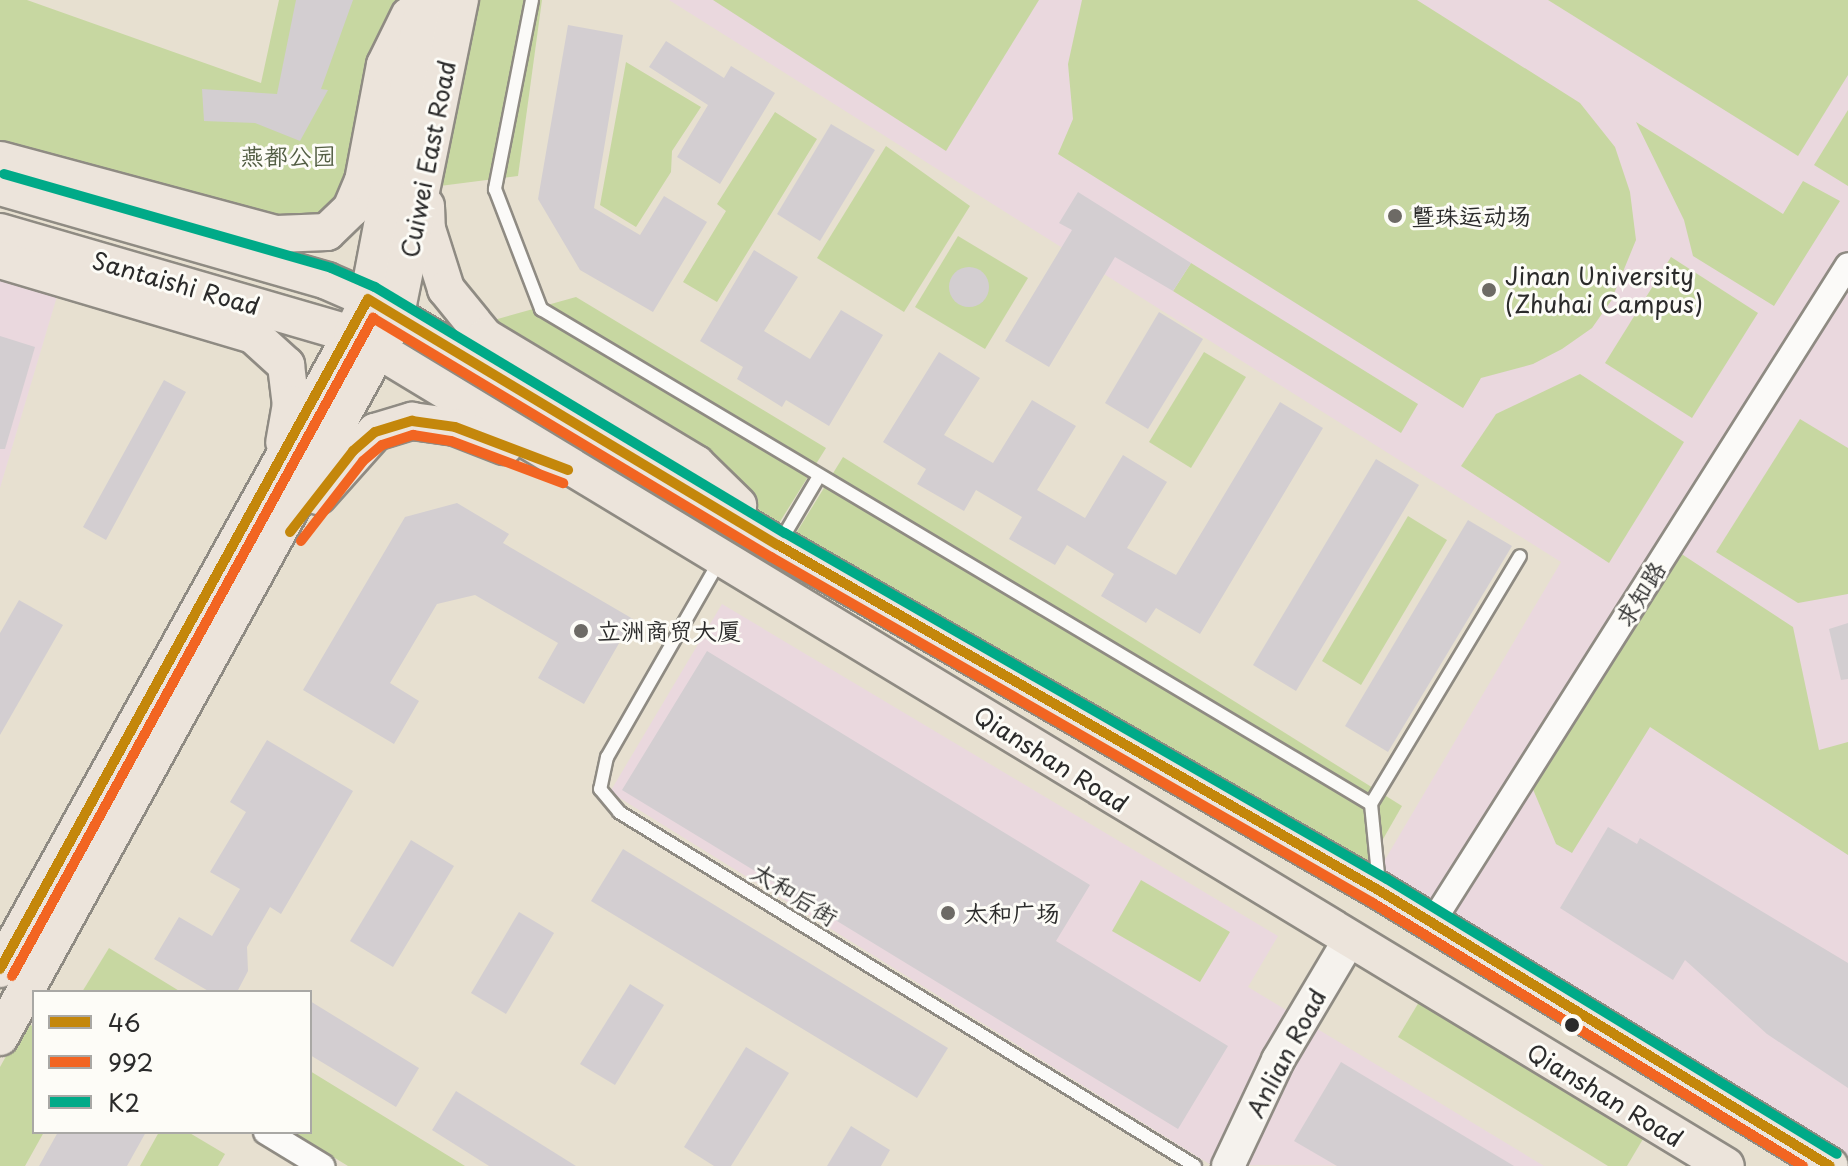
<!DOCTYPE html>
<html>
<head>
<meta charset="utf-8">
<style>
	body { margin:0 }
	#map { position:relative; width:1848px; height:1166px; overflow:hidden; background:#e7e0d0; font-family:"Playpen Sans","LXGW WenKai TC",sans-serif }
	div>[style] { position:absolute }
	.built>* { inset:0; background:#ead8de }
	.green>* { inset:0; background:#c7d7a1 }
	.building>* { inset:0; background:#d3ced1 }
	.round { border-radius:50% }
	.roads { filter:drop-shadow(2px 0 #8f8b83) drop-shadow(-2px 0 #8f8b83) drop-shadow(0 2px #8f8b83) drop-shadow(0 -2px #8f8b83) }
	.lane>* { height:12px; margin:-6px; padding:0 6px; transform-origin:6px; border-radius:6px; background:#fbfaf8 }
	.street>* { height:24px; margin:-12px; padding:0 12px; transform-origin:12px; border-radius:12px; background:#fbfaf8 }
	.secondary>* { height:32px; margin:-16px; padding:0 16px; transform-origin:16px; border-radius:16px; background:#f5f2ed }
	.primary>* { height:36px; margin:-18px; padding:0 18px; transform-origin:18px; border-radius:18px; background:#ece4db }
	.bus-1>* { height:10px; margin:-5px; padding:0 5px; transform-origin:5px; border-radius:5px; background:#c4870b }
	.bus-2>* { height:10px; margin:-5px; padding:0 5px; transform-origin:5px; border-radius:5px; background:#f26522 }
	.bus-3>* { height:10px; margin:-5px; padding:0 5px; transform-origin:5px; border-radius:5px; background:#0a8 }
	.dots>* { width:22px; height:22px; translate:-50% -50%; box-sizing:border-box; border:4px solid #fdfcf7; border-radius:50% }
	span { translate:-50% -50%; white-space:nowrap; text-align:center; line-height:1.15; -webkit-text-stroke:6px #fdfcf7; paint-order:stroke }
	.park-label { font-size:24px; color:#525d43 }
	.street-label { font-size:24px; color:#2b2b2b }
	.poi-label { font-size:24px; color:#2b2b2b }
	.left { translate:0 -50%; text-align:left }
	.legend { position:absolute; left:32px; top:990px; width:280px; height:144px; box-sizing:border-box; background:#fdfcf7; border:2px solid #a9a8a5; margin:0; padding:10px 14px; list-style:none; font-size:24px; color:#2b2b2b }
	.legend li { display:flex; align-items:center; gap:16px; height:40px }
	.legend b { width:40px; border:2px solid #a9a8a5 }
</style>
</head>
<body>
<div id="map">
	<div class="built">
		<div style="clip-path:polygon(669px 0,1848px 0,1848px 1166px,1831px 1166px,1370px 885px,1561px 562px)"></div>
		<div style="clip-path:polygon(0 276px,58px 293px,0 488px)"></div>
		<div style="clip-path:polygon(722px 604px,1278px 936px,1248px 987px,1544px 1166px,1211px 1165px,610px 792px)"></div>
	</div>
	<div class="green">
		<div style="clip-path:polygon(0 0,27px 0,261px 83px,279px 0,416px 0,327px 231px,0 159px)"></div>
		<div style="clip-path:polygon(468px 0,542px 0,518px 176px,432px 187px)"></div>
		<div style="clip-path:polygon(713px 0,1039px 0,946px 151px)"></div>
		<div style="clip-path:polygon(1082px 0,1417px 0,1580px 103px,1615px 147px,1630px 192px,1636px 240px,1611px 301px,1592px 328px,1562px 349px,1533px 364px,1481px 378px,1463px 408px,1058px 154px,1073px 119px,1068px 64px)"></div>
		<div style="clip-path:polygon(1548px 0,1848px 0,1848px 75px,1798px 156px)"></div>
		<div style="clip-path:polygon(626px 62px,701px 107px,672px 151px,671px 172px,636px 227px,600px 205px)"></div>
		<div style="clip-path:polygon(1848px 110px,1848px 186px,1814px 165px)"></div>
		<div style="clip-path:polygon(775px 112px,817px 139px,717px 302px,683px 282px,726px 211px,717px 204px)"></div>
		<div style="clip-path:polygon(1636px 122px,1783px 214px,1803px 181px,1840px 201px,1774px 306px,1693px 256px,1684px 220px)"></div>
		<div style="clip-path:polygon(886px 146px,970px 206px,904px 312px,817px 258px)"></div>
		<div style="clip-path:polygon(958px 236px,1028px 278px,985px 349px,915px 307px)"></div>
		<div style="clip-path:polygon(1671px 257px,1758px 313px,1692px 418px,1605px 363px)"></div>
		<div style="clip-path:polygon(1191px 263px,1418px 404px,1401px 433px,1173px 291px)"></div>
		<div style="clip-path:polygon(576px 297px,826px 448px,776px 528px,711px 457px,487px 322px)"></div>
		<div style="clip-path:polygon(1204px 352px,1246px 377px,1191px 468px,1149px 442px)"></div>
		<div style="clip-path:polygon(1580px 374px,1684px 442px,1609px 563px,1461px 466px,1496px 414px)"></div>
		<div style="clip-path:polygon(1800px 419px,1848px 448px,1848px 594px,1798px 603px,1716px 552px)"></div>
		<div style="clip-path:polygon(843px 457px,1402px 806px,1363px 874px,790px 543px)"></div>
		<div style="clip-path:polygon(1408px 516px,1447px 540px,1361px 685px,1322px 661px)"></div>
		<div style="clip-path:polygon(1677px 551px,1793px 627px,1819px 750px,1848px 742px,1848px 855px,1650px 727px,1572px 853px,1556px 844px,1532px 787px)"></div>
		<div style="clip-path:polygon(1141px 880px,1230px 932px,1200px 982px,1112px 931px)"></div>
		<div style="clip-path:polygon(109px 948px,181px 992px,82px 992px)"></div>
		<div style="clip-path:polygon(1419px 1002px,1643px 1139px,1627px 1166px,1608px 1166px,1398px 1037px)"></div>
		<div style="clip-path:polygon(25px 1022px,34px 1027px,34px 1132px,44px 1132px,25px 1166px,0 1166px,0 1067px)"></div>
		<div style="clip-path:polygon(310px 1071px,465px 1166px,348px 1166px,292px 1132px,310px 1132px)"></div>
		<div style="clip-path:polygon(159px 1132px,188px 1132px,225px 1154px,218px 1166px,140px 1166px)"></div>
	</div>
	<div class="building">
		<div style="clip-path:polygon(296px 0,353px 0,321px 89px,328px 90px,300px 141px,255px 123px,204px 121px,202px 89px,277px 94px)"></div>
		<div style="clip-path:polygon(568px 25px,623px 35px,594px 208px,640px 235px,664px 196px,707px 222px,653px 312px,580px 270px,538px 199px)"></div>
		<div style="clip-path:polygon(666px 41px,724px 78px,731px 66px,775px 93px,720px 184px,677px 157px,708px 105px,649px 67px)"></div>
		<div style="clip-path:polygon(831px 124px,875px 150px,820px 241px,777px 214px)"></div>
		<div style="clip-path:polygon(1078px 192px,1191px 263px,1173px 291px,1115px 257px,1049px 367px,1005px 341px,1072px 230px,1059px 223px)"></div>
		<div style="clip-path:polygon(754px 250px,798px 277px,764px 331px,810px 359px,841px 310px,883px 335px,829px 426px,786px 400px,782px 407px,737px 379px,743px 367px,700px 341px)"></div>
		<div class="round" style="left:949px;top:267px;width:40px;height:40px"></div>
		<div style="clip-path:polygon(1159px 312px,1203px 339px,1148px 429px,1105px 403px)"></div>
		<div style="clip-path:polygon(0 336px,35px 347px,5px 449px,0 449px)"></div>
		<div style="clip-path:polygon(939px 352px,980px 378px,944px 435px,993px 463px,1032px 400px,1076px 426px,1037px 490px,1085px 518px,1123px 455px,1167px 482px,1127px 548px,1176px 575px,1280px 402px,1323px 428px,1200px 634px,1156px 608px,1146px 623px,1101px 596px,1114px 574px,1067px 545px,1055px 565px,1009px 539px,1022px 517px,976px 490px,964px 511px,917px 484px,926px 469px,883px 442px)"></div>
		<div style="clip-path:polygon(164px 380px,186px 392px,106px 540px,83px 527px)"></div>
		<div style="clip-path:polygon(1376px 459px,1419px 485px,1296px 691px,1253px 665px)"></div>
		<div style="clip-path:polygon(457px 503px,509px 534px,503px 543px,633px 619px,584px 704px,538px 678px,558px 643px,475px 595px,437px 604px,390px 683px,419px 701px,394px 744px,303px 690px,405px 517px)"></div>
		<div style="clip-path:polygon(1468px 520px,1512px 546px,1388px 752px,1345px 726px)"></div>
		<div style="clip-path:polygon(19px 600px,63px 625px,0 735px,0 633px)"></div>
		<div style="clip-path:polygon(1848px 623px,1848px 679px,1841px 680px,1829px 629px)"></div>
		<div style="clip-path:polygon(707px 651px,1090px 885px,1056px 941px,1228px 1046px,1178px 1129px,622px 790px)"></div>
		<div style="clip-path:polygon(267px 740px,353px 791px,281px 914px,270px 907px,247px 947px,248px 971px,237px 992px,210px 992px,154px 959px,179px 917px,212px 936px,240px 889px,210px 872px,246px 812px,230px 802px)"></div>
		<div style="clip-path:polygon(1608px 827px,1637px 844px,1640px 838px,1848px 963px,1848px 1088px,1767px 1034px,1685px 960px,1673px 980px,1560px 908px)"></div>
		<div style="clip-path:polygon(411px 840px,454px 866px,393px 967px,350px 941px)"></div>
		<div style="clip-path:polygon(623px 849px,948px 1048px,917px 1098px,591px 901px)"></div>
		<div style="clip-path:polygon(519px 912px,554px 933px,506px 1014px,471px 993px)"></div>
		<div style="clip-path:polygon(630px 984px,664px 1005px,615px 1085px,580px 1064px)"></div>
		<div style="clip-path:polygon(310px 1001px,419px 1068px,396px 1107px,310px 1055px)"></div>
		<div style="clip-path:polygon(746px 1047px,789px 1073px,731px 1166px,714px 1166px,684px 1147px)"></div>
		<div style="clip-path:polygon(1341px 1062px,1514px 1166px,1337px 1166px,1294px 1141px)"></div>
		<div style="clip-path:polygon(456px 1091px,576px 1166px,489px 1166px,432px 1130px)"></div>
		<div style="clip-path:polygon(851px 1126px,890px 1150px,881px 1166px,827px 1166px)"></div>
		<div style="clip-path:polygon(58px 1132px,146px 1132px,127px 1166px,39px 1166px)"></div>
	</div>
	<div class="roads">
		<div class="lane">
			<div style="left:532px;top:0;width:193px;rotate:101.1deg"></div>
			<div style="left:495px;top:189px;width:129px;rotate:69deg"></div>
			<div style="left:541px;top:309px;width:966px;rotate:30.81deg"></div>
			<div style="left:1371px;top:804px;width:80px;rotate:84.3deg"></div>
			<div style="left:780px;top:542px;width:77px;rotate:-59.4deg"></div>
			<div style="left:720px;top:560px;width:227px;rotate:119.8deg"></div>
			<div style="left:607px;top:757px;width:33px;rotate:102deg"></div>
			<div style="left:600px;top:789px;width:30px;rotate:50deg"></div>
			<div style="left:619px;top:812px;width:676px;rotate:31.57deg"></div>
			<div style="left:1371px;top:804px;width:289px;rotate:-59deg"></div>
		</div>
		<div class="street">
			<div style="left:1432px;top:923px;width:778px;rotate:-57.7deg"></div>
			<div style="left:266px;top:1132px;width:66px;rotate:31.3deg"></div>
		</div>
		<div class="secondary">
			<div style="left:1228px;top:1166px;width:117px;rotate:-64.7deg"></div>
			<div style="left:1278px;top:1060px;width:137px;rotate:-59.3deg"></div>
		</div>
		<div class="primary">
			<div style="left:0;top:160px;width:287px;rotate:15deg"></div>
			<div style="left:277px;top:234px;width:50px;rotate:-2.3deg"></div>
			<div style="left:327px;top:232px;width:33px;rotate:-44deg"></div>
			<div style="left:351px;top:209px;width:30px;rotate:-67deg"></div>
			<div style="left:363px;top:181px;width:118px;rotate:-79.3deg"></div>
			<div style="left:385px;top:65px;width:55px;rotate:-63.9deg"></div>
			<div style="left:0;top:187px;width:340px;rotate:16deg"></div>
			<div style="left:327px;top:281px;width:45px;rotate:23.7deg"></div>
			<div style="left:368px;top:299px;width:478px;rotate:31deg"></div>
			<div style="left:778px;top:545px;width:694px;rotate:29.89deg"></div>
			<div style="left:1380px;top:891px;width:527px;rotate:31.43deg"></div>
			<div style="left:426px;top:206px;width:23px;rotate:88deg"></div>
			<div style="left:427px;top:229px;width:63px;rotate:72.4deg"></div>
			<div style="left:446px;top:289px;width:62px;rotate:50.9deg"></div>
			<div style="left:485px;top:337px;width:246px;rotate:31deg"></div>
			<div style="left:696px;top:464px;width:59px;rotate:44.3deg"></div>
			<div style="left:0;top:232px;width:366px;rotate:16.2deg"></div>
			<div style="left:352px;top:334px;width:1606px;rotate:31.2deg"></div>
			<div style="left:0;top:260px;width:264px;rotate:16.5deg"></div>
			<div style="left:253px;top:335px;width:45px;rotate:42.3deg"></div>
			<div style="left:286px;top:365px;width:39px;rotate:83deg"></div>
			<div style="left:291px;top:404px;width:39px;rotate:100deg"></div>
			<div style="left:318px;top:496px;width:86px;rotate:-48.3deg"></div>
			<div style="left:375px;top:432px;width:39px;rotate:-17deg"></div>
			<div style="left:412px;top:421px;width:43px;rotate:7.9deg"></div>
			<div style="left:455px;top:427px;width:53px;rotate:21.2deg"></div>
			<div style="left:0;top:969px;width:726px;rotate:-61deg"></div>
			<div style="left:352px;top:334px;width:38px;rotate:-65deg"></div>
			<div style="left:368px;top:299px;width:304px;rotate:-79.2deg"></div>
			<div style="left:0;top:1037px;width:819px;rotate:-61.18deg"></div>
			<div style="left:395px;top:319px;width:326px;rotate:-78.5deg"></div>
		</div>
	</div>
	<div class="bus-1">
		<div style="left:290px;top:532px;width:103px;rotate:-52.1deg"></div>
		<div style="left:353px;top:451px;width:29px;rotate:-41deg"></div>
		<div style="left:375px;top:432px;width:39px;rotate:-17deg"></div>
		<div style="left:412px;top:421px;width:43px;rotate:7.9deg"></div>
		<div style="left:455px;top:427px;width:121px;rotate:20.8deg"></div>
		<div style="left:0;top:969px;width:764px;rotate:-61.22deg"></div>
		<div style="left:368px;top:299px;width:478px;rotate:31deg"></div>
		<div style="left:778px;top:545px;width:694px;rotate:29.89deg"></div>
		<div style="left:1380px;top:891px;width:527px;rotate:31.43deg"></div>
	</div>
	<div class="bus-2">
		<div style="left:301px;top:541px;width:101px;rotate:-52.2deg"></div>
		<div style="left:363px;top:461px;width:25px;rotate:-40deg"></div>
		<div style="left:382px;top:445px;width:33px;rotate:-18deg"></div>
		<div style="left:413px;top:435px;width:38px;rotate:9deg"></div>
		<div style="left:451px;top:441px;width:120px;rotate:20.6deg"></div>
		<div style="left:12px;top:976px;width:751px;rotate:-61.25deg"></div>
		<div style="left:373px;top:318px;width:464px;rotate:31deg"></div>
		<div style="left:771px;top:557px;width:694px;rotate:29.89deg"></div>
		<div style="left:1373px;top:903px;width:504px;rotate:31.45deg"></div>
	</div>
	<div class="bus-3">
		<div style="left:4px;top:174px;width:340px;rotate:16deg"></div>
		<div style="left:331px;top:268px;width:48px;rotate:23.4deg"></div>
		<div style="left:375px;top:287px;width:478px;rotate:31deg"></div>
		<div style="left:785px;top:533px;width:694px;rotate:29.89deg"></div>
		<div style="left:1387px;top:879px;width:527px;rotate:31.43deg"></div>
	</div>
	<div class="dots">
		<div style="left:1395px;top:216px;background:#6d6a65"></div>
		<div style="left:1489px;top:290px;background:#6d6a65"></div>
		<div style="left:581px;top:631px;background:#6d6a65"></div>
		<div style="left:948px;top:913px;background:#6d6a65"></div>
		<div style="left:1572px;top:1025px;background:#2b2b2b"></div>
	</div>
	<div class="park-label">
		<span style="left:288px;top:156px">燕都公园</span>
	</div>
	<div class="street-label">
		<span style="left:428px;top:159px;rotate:-79deg">Cuiwei East Road</span>
		<span style="left:176px;top:283px;rotate:16deg">Santaishi Road</span>
		<span style="left:1640px;top:594px;rotate:-58deg">求知路</span>
		<span style="left:1051px;top:759px;rotate:32deg">Qianshan Road</span>
		<span style="left:795px;top:894px;rotate:32deg">太和后街</span>
		<span style="left:1286px;top:1053px;rotate:-62deg">Anlian Road</span>
		<span style="left:1605px;top:1095px;rotate:31deg">Qianshan Road</span>
	</div>
	<div class="poi-label">
		<span class="left" style="left:1411px;top:216px">暨珠运动场</span>
		<span class="left" style="left:1505px;top:290px">Jinan University<br>(Zhuhai Campus)</span>
		<span class="left" style="left:597px;top:631px">立洲商贸大厦</span>
		<span class="left" style="left:964px;top:913px">太和广场</span>
	</div>
	<ul class="legend">
	<li><b style="height:10px;background:#c4870b"></b>46</li>
	<li><b style="height:10px;background:#f26522"></b>992</li>
	<li><b style="height:10px;background:#0a8"></b>K2</li>
	</ul>
</div>
</body>
</html>
